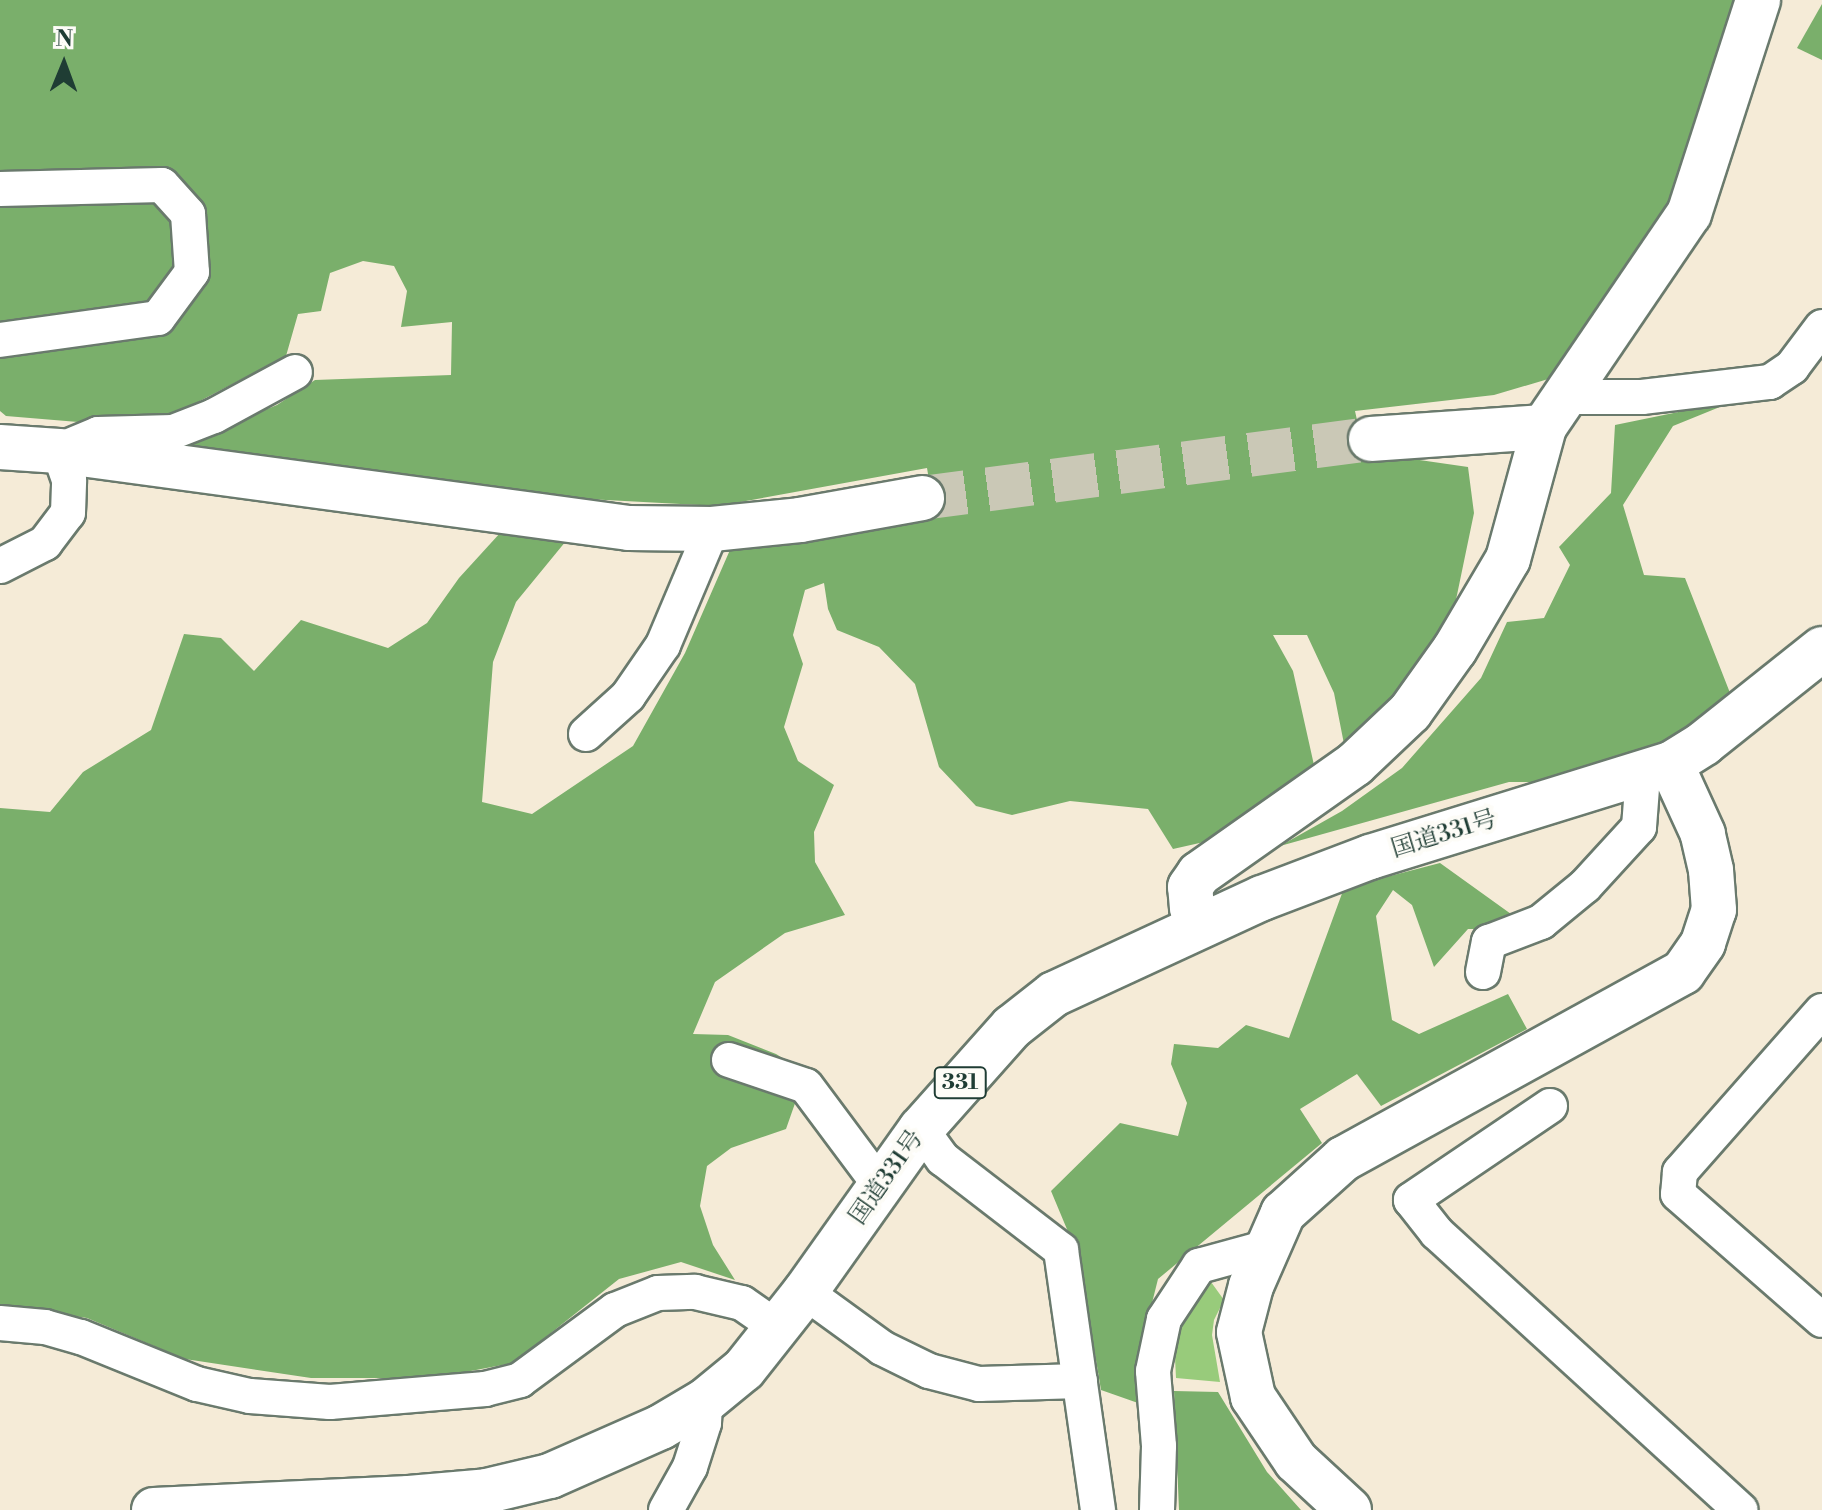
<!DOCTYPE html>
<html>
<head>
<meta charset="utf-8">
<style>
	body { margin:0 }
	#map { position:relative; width:1822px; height:1510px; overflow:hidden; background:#f5ebd7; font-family:"Libre Bodoni","Noto Serif JP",serif }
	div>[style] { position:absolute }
	.green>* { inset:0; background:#98cb7b }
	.forest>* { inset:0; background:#7aaf6b }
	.secondary-tunnel>* { height:44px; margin-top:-22px; transform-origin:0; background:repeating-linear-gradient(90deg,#cac8b6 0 44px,transparent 0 66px) }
	.roads { filter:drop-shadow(2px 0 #6a7a6d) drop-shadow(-2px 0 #6a7a6d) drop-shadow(0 2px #6a7a6d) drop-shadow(0 -2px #6a7a6d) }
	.street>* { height:34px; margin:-17px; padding:0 17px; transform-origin:17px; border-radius:17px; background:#fff }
	.secondary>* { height:44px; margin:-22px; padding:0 22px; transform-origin:22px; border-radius:22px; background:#fff }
	.highway>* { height:44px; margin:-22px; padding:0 22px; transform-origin:22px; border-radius:22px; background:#fff }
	span { translate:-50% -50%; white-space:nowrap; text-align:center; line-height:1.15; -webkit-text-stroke:8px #fdfcf7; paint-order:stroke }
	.shield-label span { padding:2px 6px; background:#fdfcf7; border:2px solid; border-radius:6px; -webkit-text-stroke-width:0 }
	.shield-label { font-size:22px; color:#1f3d34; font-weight:700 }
	.street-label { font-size:24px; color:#1f3d34 }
	.north { position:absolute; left:24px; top:24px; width:80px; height:80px; -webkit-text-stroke:6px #fdfcf7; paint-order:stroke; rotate:1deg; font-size:22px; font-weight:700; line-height:32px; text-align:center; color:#1f3d34 }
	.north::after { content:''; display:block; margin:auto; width:28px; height:36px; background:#1f3d34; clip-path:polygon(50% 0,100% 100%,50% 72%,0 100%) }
</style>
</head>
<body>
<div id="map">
	<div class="green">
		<div style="clip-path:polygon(1211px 1282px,1224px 1300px,1214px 1320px,1212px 1335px,1220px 1382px,1176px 1378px,1174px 1338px,1188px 1304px)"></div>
	</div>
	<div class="forest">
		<div style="clip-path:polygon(0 0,1734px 0,1668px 209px,1555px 377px,1494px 395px,1355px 411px,1364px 452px,1468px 467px,1474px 513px,1452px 619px,1397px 709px,1344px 744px,1334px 693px,1307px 635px,1273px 635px,1293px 671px,1316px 774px,1204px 842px,1173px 849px,1148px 809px,1070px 801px,1012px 815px,976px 806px,939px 767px,915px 684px,879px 647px,837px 630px,828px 609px,824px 583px,805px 590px,793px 635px,803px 664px,784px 727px,798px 761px,834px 785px,814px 832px,815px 862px,845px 915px,785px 933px,715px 982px,693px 1034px,728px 1035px,776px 1054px,806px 1072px,786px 1129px,731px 1148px,707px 1166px,700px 1206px,713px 1245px,735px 1280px,681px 1262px,619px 1279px,513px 1363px,434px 1378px,311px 1378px,185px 1359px,87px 1318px,0 1305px,0 808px,50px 812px,83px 772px,151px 730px,184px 634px,221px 638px,254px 671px,301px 620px,388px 648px,427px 623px,459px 578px,501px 532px,566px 541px,516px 602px,493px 662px,482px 802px,532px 814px,633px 746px,685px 653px,733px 543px,935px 516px,927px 468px,718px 506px,494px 494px,178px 446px,277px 405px,315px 380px,451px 375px,452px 322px,401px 327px,407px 291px,394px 266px,363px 261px,330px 273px,321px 311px,298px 314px,286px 356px,171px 416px,78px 422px,6px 416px,0 411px,0 355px,160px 334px,205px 277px,174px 174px,0 176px)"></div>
		<div style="clip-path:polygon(1822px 4px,1822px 60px,1797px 48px)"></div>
		<div style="clip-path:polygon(151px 200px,177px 228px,173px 271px,145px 311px,0 327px,0 204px)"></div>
		<div style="clip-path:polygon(1737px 400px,1673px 426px,1623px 505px,1644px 575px,1685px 578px,1732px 698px,1689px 731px,1557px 782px,1509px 782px,1280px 846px,1342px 811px,1402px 768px,1481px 678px,1507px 622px,1544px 618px,1570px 565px,1559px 547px,1611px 493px,1615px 425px)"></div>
		<div style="clip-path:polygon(1440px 863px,1511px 914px,1487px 929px,1468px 929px,1434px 967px,1412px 905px,1393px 890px,1376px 916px,1392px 1020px,1419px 1034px,1508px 994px,1527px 1029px,1381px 1106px,1357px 1074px,1300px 1109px,1322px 1143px,1158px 1279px,1139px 1355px,1138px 1403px,1101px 1390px,1079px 1258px,1051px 1191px,1120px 1123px,1178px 1136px,1187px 1103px,1171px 1064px,1174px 1044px,1218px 1048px,1246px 1025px,1289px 1038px,1344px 888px)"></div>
		<div style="clip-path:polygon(1174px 1391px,1218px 1392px,1267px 1472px,1301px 1510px,1179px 1510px)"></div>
	</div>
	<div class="secondary-tunnel">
		<div style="left:922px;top:498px;width:453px;rotate:-7.5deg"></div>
	</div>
	<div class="roads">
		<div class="street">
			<div style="left:0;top:189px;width:162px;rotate:-1.4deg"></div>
			<div style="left:162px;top:185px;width:39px;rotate:48deg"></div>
			<div style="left:188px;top:214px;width:58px;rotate:86.1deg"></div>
			<div style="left:192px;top:272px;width:57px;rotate:126.5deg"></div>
			<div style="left:158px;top:318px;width:160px;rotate:172.1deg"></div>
			<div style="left:1565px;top:397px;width:77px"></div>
			<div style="left:1642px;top:397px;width:129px;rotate:-6.7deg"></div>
			<div style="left:1770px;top:382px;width:27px;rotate:-34deg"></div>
			<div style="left:1792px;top:367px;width:50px;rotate:-53.1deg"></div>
			<div style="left:60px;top:450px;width:41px;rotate:-22.8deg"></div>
			<div style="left:98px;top:434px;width:75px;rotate:-1.5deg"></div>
			<div style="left:173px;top:432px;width:44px;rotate:-21.3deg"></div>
			<div style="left:214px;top:416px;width:92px;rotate:-28.5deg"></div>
			<div style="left:0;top:566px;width:51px;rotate:-27.1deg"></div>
			<div style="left:45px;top:543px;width:38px;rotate:-53deg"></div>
			<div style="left:68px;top:513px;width:33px;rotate:-88deg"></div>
			<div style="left:69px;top:480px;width:31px;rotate:-109deg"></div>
			<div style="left:586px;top:734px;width:57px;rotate:-42.1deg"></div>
			<div style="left:628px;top:696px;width:62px;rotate:-55.5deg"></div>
			<div style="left:663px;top:645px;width:126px;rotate:-67.1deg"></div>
			<div style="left:1483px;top:972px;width:31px;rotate:-79deg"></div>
			<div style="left:1489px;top:942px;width:56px;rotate:-21deg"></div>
			<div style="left:1541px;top:922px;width:57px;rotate:-39.3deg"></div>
			<div style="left:1585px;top:886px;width:80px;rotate:-47.5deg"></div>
			<div style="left:1639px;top:827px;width:52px;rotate:-85.6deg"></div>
			<div style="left:1822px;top:1011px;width:215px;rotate:131.4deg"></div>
			<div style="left:1680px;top:1172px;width:22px;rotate:95deg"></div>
			<div style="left:1678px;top:1194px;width:191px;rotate:41.2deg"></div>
			<div style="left:729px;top:1060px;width:81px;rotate:18.7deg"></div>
			<div style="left:806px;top:1086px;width:127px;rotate:53.3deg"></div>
			<div style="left:1550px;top:1106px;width:168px;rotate:145.9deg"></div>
			<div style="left:1411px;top:1200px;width:42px;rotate:51.8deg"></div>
			<div style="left:1437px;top:1233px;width:411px;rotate:42.4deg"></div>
			<div style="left:921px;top:1129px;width:37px;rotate:54deg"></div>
			<div style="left:943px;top:1159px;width:149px;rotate:37.6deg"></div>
			<div style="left:1061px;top:1250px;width:263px;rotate:81.9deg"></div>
			<div style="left:805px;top:1292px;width:95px;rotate:36deg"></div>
			<div style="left:882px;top:1348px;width:52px;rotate:26.1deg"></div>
			<div style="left:929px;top:1371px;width:52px;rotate:14.6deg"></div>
			<div style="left:979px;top:1384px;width:101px;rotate:-1.7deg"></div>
			<div style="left:0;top:1323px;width:45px;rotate:5.1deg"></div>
			<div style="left:45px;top:1327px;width:37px;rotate:16deg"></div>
			<div style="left:81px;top:1337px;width:125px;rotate:22.1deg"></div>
			<div style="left:197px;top:1384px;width:54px;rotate:12.8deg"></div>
			<div style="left:250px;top:1396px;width:80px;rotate:4.3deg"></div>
			<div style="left:330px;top:1402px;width:156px;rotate:-4.8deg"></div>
			<div style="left:485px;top:1389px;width:36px;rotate:-14deg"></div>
			<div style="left:520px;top:1380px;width:118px;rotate:-36.4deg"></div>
			<div style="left:615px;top:1310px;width:46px;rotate:-21.6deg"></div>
			<div style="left:658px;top:1293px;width:37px;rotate:-2deg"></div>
			<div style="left:695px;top:1292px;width:48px;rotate:13.2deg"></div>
			<div style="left:742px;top:1303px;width:44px;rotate:34.8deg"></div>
			<div style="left:666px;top:1510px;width:49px;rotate:-60.8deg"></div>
			<div style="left:690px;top:1467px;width:46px;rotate:-72.3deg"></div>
			<div style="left:704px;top:1423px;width:22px;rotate:-87deg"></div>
			<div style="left:1157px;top:1510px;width:64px;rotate:-88.2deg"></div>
			<div style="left:1159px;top:1446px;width:75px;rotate:-94.6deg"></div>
			<div style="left:1153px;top:1371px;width:53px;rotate:-78.1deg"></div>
			<div style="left:1164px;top:1319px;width:64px;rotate:-56.6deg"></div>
			<div style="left:1199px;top:1266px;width:72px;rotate:-15.4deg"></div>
		</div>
		<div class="secondary">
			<div style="left:1371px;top:439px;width:173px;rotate:-4deg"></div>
			<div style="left:0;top:447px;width:59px;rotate:3.9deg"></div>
			<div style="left:59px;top:451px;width:575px;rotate:7.69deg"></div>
			<div style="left:629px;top:528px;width:83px;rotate:0.7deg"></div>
			<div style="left:712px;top:529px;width:88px;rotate:-5.8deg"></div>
			<div style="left:800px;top:520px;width:124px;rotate:-10.2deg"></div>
			<div style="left:1199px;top:926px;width:19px;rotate:-111deg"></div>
			<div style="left:1192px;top:908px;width:21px;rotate:-95deg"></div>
			<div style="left:1190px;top:887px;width:16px;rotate:-55deg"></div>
			<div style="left:1199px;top:874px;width:191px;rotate:-35.2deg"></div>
			<div style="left:1355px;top:764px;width:76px;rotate:-43.4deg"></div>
			<div style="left:1410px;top:712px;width:77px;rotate:-54.5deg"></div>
			<div style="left:1455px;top:649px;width:104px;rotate:-59.5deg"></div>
			<div style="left:1508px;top:559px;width:137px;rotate:-74.7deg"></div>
			<div style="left:1544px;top:427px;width:258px;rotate:-55.8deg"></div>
			<div style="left:1689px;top:214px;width:225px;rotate:-72.1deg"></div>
			<div style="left:1349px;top:1510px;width:72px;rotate:-137.2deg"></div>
			<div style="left:1296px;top:1461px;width:77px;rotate:-123.9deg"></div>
			<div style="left:1253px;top:1397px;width:66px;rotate:-102.2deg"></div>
			<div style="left:1239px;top:1332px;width:48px;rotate:-75.4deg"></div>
			<div style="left:1251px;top:1286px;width:80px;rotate:-66.3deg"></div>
			<div style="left:1283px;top:1213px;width:81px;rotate:-42deg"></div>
			<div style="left:1343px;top:1159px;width:388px;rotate:-28.8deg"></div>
			<div style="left:1683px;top:972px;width:35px;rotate:-55deg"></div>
			<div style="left:1703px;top:943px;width:35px;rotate:-72deg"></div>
			<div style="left:1714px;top:910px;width:40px;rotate:-94.3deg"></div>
			<div style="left:1711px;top:870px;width:37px;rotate:-103deg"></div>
			<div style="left:1703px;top:834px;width:77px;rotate:-114.6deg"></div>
		</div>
		<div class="highway">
			<div style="left:154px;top:1510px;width:255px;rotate:-2.7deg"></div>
			<div style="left:409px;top:1498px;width:78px;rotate:-5.1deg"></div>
			<div style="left:487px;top:1491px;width:65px;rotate:-13.4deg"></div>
			<div style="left:550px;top:1476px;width:121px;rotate:-23.8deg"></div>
			<div style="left:661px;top:1427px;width:51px;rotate:-30.6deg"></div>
			<div style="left:705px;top:1401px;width:50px;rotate:-39.4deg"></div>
			<div style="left:744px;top:1369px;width:98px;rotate:-51.6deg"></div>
			<div style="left:805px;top:1292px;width:200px;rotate:-54.6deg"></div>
			<div style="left:921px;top:1129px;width:137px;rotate:-48.3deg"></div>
			<div style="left:1012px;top:1027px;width:53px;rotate:-38.2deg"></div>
			<div style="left:1054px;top:994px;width:229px;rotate:-24.8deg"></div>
			<div style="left:1262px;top:898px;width:116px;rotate:-20.8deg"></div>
			<div style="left:1370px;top:857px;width:315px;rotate:-17.2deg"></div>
			<div style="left:1671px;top:764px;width:39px;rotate:-32deg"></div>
			<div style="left:1704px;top:743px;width:151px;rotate:-38.5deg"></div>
		</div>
	</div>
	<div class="shield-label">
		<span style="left:960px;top:1083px">331</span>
	</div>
	<div class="street-label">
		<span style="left:1444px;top:835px;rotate:-17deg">国道331号</span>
		<span style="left:887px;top:1178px;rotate:-55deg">国道331号</span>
	</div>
	<div class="north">N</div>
</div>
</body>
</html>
